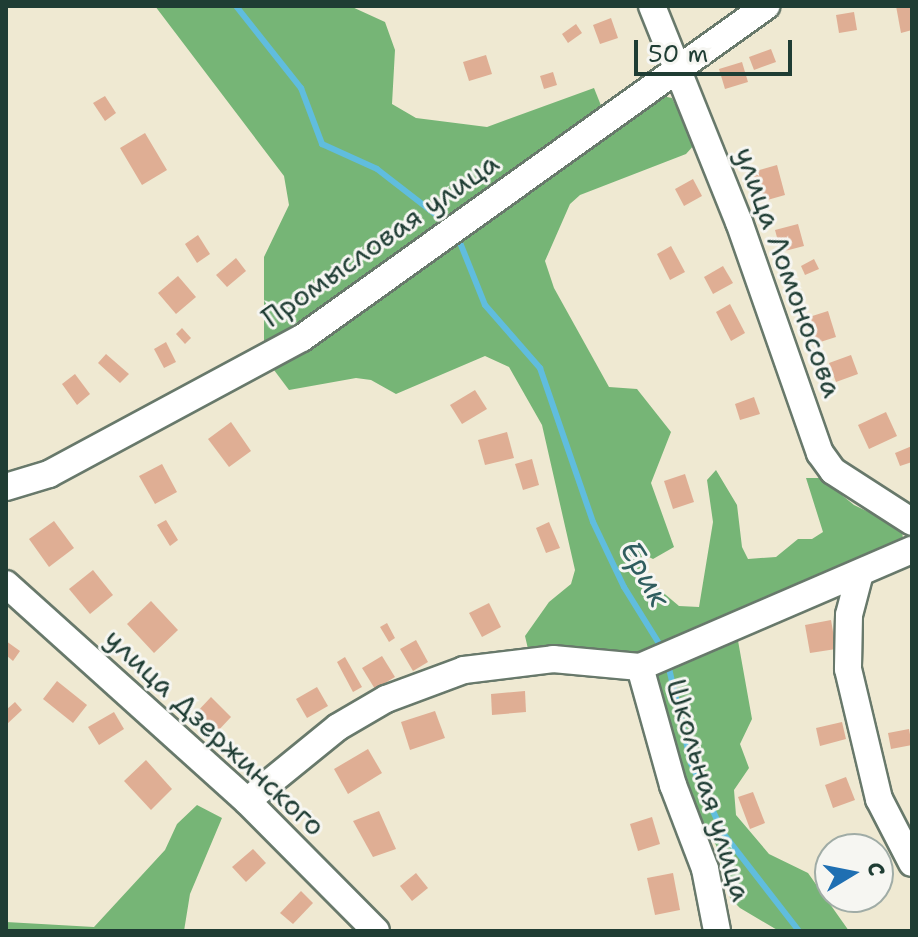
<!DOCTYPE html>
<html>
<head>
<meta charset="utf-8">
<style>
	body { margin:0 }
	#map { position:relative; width:918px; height:937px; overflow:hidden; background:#efe9d2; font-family:"Shantell Sans",sans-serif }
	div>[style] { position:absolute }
	.forest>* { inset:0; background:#76b576 }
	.stream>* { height:6px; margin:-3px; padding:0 3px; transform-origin:3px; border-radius:3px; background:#60bdde }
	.building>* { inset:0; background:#dfae94 }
	.roads { filter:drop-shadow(2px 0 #68796b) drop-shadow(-2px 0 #68796b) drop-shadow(0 2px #68796b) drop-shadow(0 -2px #68796b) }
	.minor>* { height:26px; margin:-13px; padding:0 13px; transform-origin:13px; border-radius:13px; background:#fff }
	span { translate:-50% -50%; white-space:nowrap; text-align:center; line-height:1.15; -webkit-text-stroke:6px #f6f6f2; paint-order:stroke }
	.street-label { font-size:28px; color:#1f3d34 }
	.water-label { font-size:30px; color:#2f5d5e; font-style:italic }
	.frame { position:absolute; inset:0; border:8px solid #1f3d34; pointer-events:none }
	.north { position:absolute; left:814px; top:833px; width:80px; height:80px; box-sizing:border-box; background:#f6f6f2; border:2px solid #a0aca6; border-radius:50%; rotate:80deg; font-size:22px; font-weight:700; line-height:32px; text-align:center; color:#1f3d34 }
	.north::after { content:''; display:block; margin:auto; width:28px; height:36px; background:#1f6fb2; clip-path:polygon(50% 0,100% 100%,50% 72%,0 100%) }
	.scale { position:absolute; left:634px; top:40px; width:158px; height:36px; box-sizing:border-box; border:4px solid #1f3d34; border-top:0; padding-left:10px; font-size:24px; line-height:28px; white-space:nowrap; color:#1f3d34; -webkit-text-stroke:6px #f6f6f2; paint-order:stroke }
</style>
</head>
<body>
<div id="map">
	<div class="forest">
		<div style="clip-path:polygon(155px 6px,350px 6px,385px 22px,395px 50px,392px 104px,416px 118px,487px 127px,594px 88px,604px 113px,264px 345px,264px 257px,289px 205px,284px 176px)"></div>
		<div style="clip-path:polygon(657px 95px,672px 98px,695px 144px,686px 154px,580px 195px,570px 204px,545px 261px,554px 288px,609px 387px,637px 389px,671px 432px,651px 483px,674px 547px,653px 559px,641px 553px,647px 579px,679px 606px,699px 607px,713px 522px,707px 480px,716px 470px,737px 505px,742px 547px,748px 559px,776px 557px,798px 539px,812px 539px,823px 532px,806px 478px,821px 478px,854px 505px,902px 528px,903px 540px,782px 597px,722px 616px,644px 661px,528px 649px,525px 636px,549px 602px,571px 584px,575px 570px,542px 425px,509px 367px,485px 356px,396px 394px,371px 380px,356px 378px,289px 390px,271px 366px)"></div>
		<div style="clip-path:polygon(737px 635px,752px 719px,740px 744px,749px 768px,734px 790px,736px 815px,769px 854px,808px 873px,849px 931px,779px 931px,740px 908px,730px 898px,716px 845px,698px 822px,651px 691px,656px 673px)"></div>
		<div style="clip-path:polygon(197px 805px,222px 818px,190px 894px,184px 931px,6px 931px,6px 922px,94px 927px,165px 850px,177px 824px)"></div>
	</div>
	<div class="stream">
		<div style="left:236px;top:6px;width:105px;rotate:51.6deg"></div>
		<div style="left:301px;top:88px;width:60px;rotate:69.4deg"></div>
		<div style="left:322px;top:144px;width:60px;rotate:24.4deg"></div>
		<div style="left:377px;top:169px;width:90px;rotate:37.8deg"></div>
		<div style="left:457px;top:235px;width:75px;rotate:68.2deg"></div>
		<div style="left:485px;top:305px;width:84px;rotate:48.9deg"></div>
		<div style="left:540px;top:368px;width:163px;rotate:71deg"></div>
		<div style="left:593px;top:522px;width:72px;rotate:64.5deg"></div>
		<div style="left:624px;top:587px;width:74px;rotate:58.2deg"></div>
		<div style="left:668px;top:664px;width:102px;rotate:76.9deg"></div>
		<div style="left:691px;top:763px;width:77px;rotate:65.4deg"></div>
		<div style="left:723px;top:833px;width:124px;rotate:52.2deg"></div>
	</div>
	<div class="building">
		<div style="clip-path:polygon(896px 6px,912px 6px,912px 30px,901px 33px)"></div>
		<div style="clip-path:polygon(854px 12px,857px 30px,839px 33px,836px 15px)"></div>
		<div style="clip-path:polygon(611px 18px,618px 38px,600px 44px,593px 25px)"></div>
		<div style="clip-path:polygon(576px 24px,582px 33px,568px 43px,562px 34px)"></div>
		<div style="clip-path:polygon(771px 49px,776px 62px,754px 70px,749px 57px)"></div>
		<div style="clip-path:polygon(486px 55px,492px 74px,469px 81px,463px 62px)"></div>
		<div style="clip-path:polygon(742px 62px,748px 82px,725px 89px,719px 69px)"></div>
		<div style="clip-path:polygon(553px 72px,557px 85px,544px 89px,540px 76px)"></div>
		<div style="clip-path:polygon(105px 96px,116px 113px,105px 121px,93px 103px)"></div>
		<div style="clip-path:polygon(145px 133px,167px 170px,142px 185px,120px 148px)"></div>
		<div style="clip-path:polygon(777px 165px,785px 195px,760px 202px,752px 172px)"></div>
		<div style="clip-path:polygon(693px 179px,702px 196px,684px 206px,675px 189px)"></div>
		<div style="clip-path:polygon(798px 224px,804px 246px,781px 252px,775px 230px)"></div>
		<div style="clip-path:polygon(198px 235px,210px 254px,197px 263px,185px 244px)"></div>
		<div style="clip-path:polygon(671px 246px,685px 272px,670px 280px,657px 254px)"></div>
		<div style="clip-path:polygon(236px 258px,246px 271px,227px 287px,216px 275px)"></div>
		<div style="clip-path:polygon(814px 259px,819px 269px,805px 275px,801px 266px)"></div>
		<div style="clip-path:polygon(723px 266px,733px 283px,713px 294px,704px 277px)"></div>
		<div style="clip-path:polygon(178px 276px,196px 297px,176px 314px,158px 293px)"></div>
		<div style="clip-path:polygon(730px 304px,745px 333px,731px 341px,716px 312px)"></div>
		<div style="clip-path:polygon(828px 311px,836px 337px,814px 344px,806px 318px)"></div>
		<div style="clip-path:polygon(182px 328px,191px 338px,185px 344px,176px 334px)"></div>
		<div style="clip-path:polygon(166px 342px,176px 362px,164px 368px,154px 349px)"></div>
		<div style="clip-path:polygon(106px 354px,129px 374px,120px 383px,98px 363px)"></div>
		<div style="clip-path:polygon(851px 355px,858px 374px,836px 382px,829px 363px)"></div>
		<div style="clip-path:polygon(75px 374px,90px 394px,77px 405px,62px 384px)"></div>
		<div style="clip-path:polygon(475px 390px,487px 409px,462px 424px,450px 405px)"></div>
		<div style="clip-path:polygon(754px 397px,760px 414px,740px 420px,735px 404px)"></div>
		<div style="clip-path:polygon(886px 412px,897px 436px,869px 449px,858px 425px)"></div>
		<div style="clip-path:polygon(231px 422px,251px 451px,229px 467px,208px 439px)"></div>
		<div style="clip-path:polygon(507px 432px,514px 458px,485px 465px,478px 440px)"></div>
		<div style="clip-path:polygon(912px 446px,912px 462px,900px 466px,895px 453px)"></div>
		<div style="clip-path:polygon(532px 459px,539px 485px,523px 490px,515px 464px)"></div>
		<div style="clip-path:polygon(162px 464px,177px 492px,155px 504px,139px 476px)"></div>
		<div style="clip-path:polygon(685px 474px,694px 502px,673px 509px,664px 481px)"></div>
		<div style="clip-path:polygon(166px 520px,178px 540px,170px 546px,157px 525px)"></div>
		<div style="clip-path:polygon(54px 521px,74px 548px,49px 567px,29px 539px)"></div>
		<div style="clip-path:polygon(549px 522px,560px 548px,546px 553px,536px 528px)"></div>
		<div style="clip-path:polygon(93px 570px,113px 595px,90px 614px,69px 589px)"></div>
		<div style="clip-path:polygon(151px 601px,178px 630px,154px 653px,127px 624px)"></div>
		<div style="clip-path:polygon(489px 603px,501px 627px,482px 637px,469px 613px)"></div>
		<div style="clip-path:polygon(831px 620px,836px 649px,810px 653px,805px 625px)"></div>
		<div style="clip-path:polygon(387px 623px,395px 638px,389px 642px,380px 627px)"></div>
		<div style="clip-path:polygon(416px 640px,428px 662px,413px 671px,400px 649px)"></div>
		<div style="clip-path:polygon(6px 641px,20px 651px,13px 661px,6px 655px)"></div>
		<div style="clip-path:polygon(382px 656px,395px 677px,375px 689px,362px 668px)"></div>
		<div style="clip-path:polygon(345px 657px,362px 687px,353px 692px,337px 662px)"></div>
		<div style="clip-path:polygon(57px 681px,87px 705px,73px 723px,43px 699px)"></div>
		<div style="clip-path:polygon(317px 687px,328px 706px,307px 718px,296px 699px)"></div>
		<div style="clip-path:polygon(525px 691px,526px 712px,492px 715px,491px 694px)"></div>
		<div style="clip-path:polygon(211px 697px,231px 717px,216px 733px,195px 714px)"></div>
		<div style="clip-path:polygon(15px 702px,22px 710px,6px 725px,6px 710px)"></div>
		<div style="clip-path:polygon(435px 711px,445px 738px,410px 750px,401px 722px)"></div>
		<div style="clip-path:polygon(114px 712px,124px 729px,99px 745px,88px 727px)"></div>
		<div style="clip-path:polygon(842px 722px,846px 739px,820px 746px,816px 728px)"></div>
		<div style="clip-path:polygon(909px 729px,912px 745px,891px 749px,888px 733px)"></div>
		<div style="clip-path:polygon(368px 749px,382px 773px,348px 794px,334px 769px)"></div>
		<div style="clip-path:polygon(146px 760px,172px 789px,151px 810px,124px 781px)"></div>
		<div style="clip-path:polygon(846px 777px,855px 800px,833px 808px,825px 785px)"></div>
		<div style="clip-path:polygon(753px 792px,765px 823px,750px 829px,738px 797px)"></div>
		<div style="clip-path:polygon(379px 811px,396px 849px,373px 857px,353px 821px)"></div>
		<div style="clip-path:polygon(652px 817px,660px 844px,638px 851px,630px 824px)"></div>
		<div style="clip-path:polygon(253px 849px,266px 863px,246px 882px,232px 867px)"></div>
		<div style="clip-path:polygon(416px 873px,428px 888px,412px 901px,400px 886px)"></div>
		<div style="clip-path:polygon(673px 873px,680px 910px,655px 915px,647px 878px)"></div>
		<div style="clip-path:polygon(301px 891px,313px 903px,293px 924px,280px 913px)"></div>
	</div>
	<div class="roads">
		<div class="minor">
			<div style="left:652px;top:6px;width:233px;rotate:68.1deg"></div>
			<div style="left:739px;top:222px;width:245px;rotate:70.7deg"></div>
			<div style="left:820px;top:453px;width:22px;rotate:54deg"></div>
			<div style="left:833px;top:471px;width:94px;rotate:32.8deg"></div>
			<div style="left:6px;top:487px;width:45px;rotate:-16.8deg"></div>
			<div style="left:49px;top:474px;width:287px;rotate:-28.3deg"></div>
			<div style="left:302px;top:338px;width:571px;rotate:-35.58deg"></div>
			<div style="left:860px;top:573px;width:43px;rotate:104.7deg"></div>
			<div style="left:849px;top:615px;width:54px;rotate:91.1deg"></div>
			<div style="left:848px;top:669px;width:134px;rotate:76.6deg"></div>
			<div style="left:879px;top:799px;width:72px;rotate:62.7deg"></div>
			<div style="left:6px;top:584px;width:324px;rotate:42deg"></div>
			<div style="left:247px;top:801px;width:183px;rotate:45.2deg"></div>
			<div style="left:640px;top:667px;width:123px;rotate:74.4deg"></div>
			<div style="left:673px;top:785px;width:90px;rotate:69.1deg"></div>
			<div style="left:705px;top:869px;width:63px;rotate:79deg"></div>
			<div style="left:247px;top:801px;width:117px;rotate:-39.1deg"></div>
			<div style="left:338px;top:727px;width:56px;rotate:-30.3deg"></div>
			<div style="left:386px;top:699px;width:83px;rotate:-20.4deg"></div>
			<div style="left:464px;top:670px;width:90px;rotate:-7deg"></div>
			<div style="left:553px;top:659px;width:87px;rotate:5.3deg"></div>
			<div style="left:640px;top:667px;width:296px;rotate:-23.3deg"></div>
		</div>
	</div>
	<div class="street-label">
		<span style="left:380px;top:240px;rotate:-35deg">Промысловая улица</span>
		<span style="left:789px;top:272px;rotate:70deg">улица Ломоносова</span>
		<span style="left:215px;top:732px;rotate:43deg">улица Дзержинского</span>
		<span style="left:709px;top:790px;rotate:73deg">Школьная улица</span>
	</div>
	<div class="water-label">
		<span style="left:645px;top:574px;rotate:61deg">Ерик</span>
	</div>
	<div class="frame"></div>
	<div class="north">С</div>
	<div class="scale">50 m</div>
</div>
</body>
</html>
